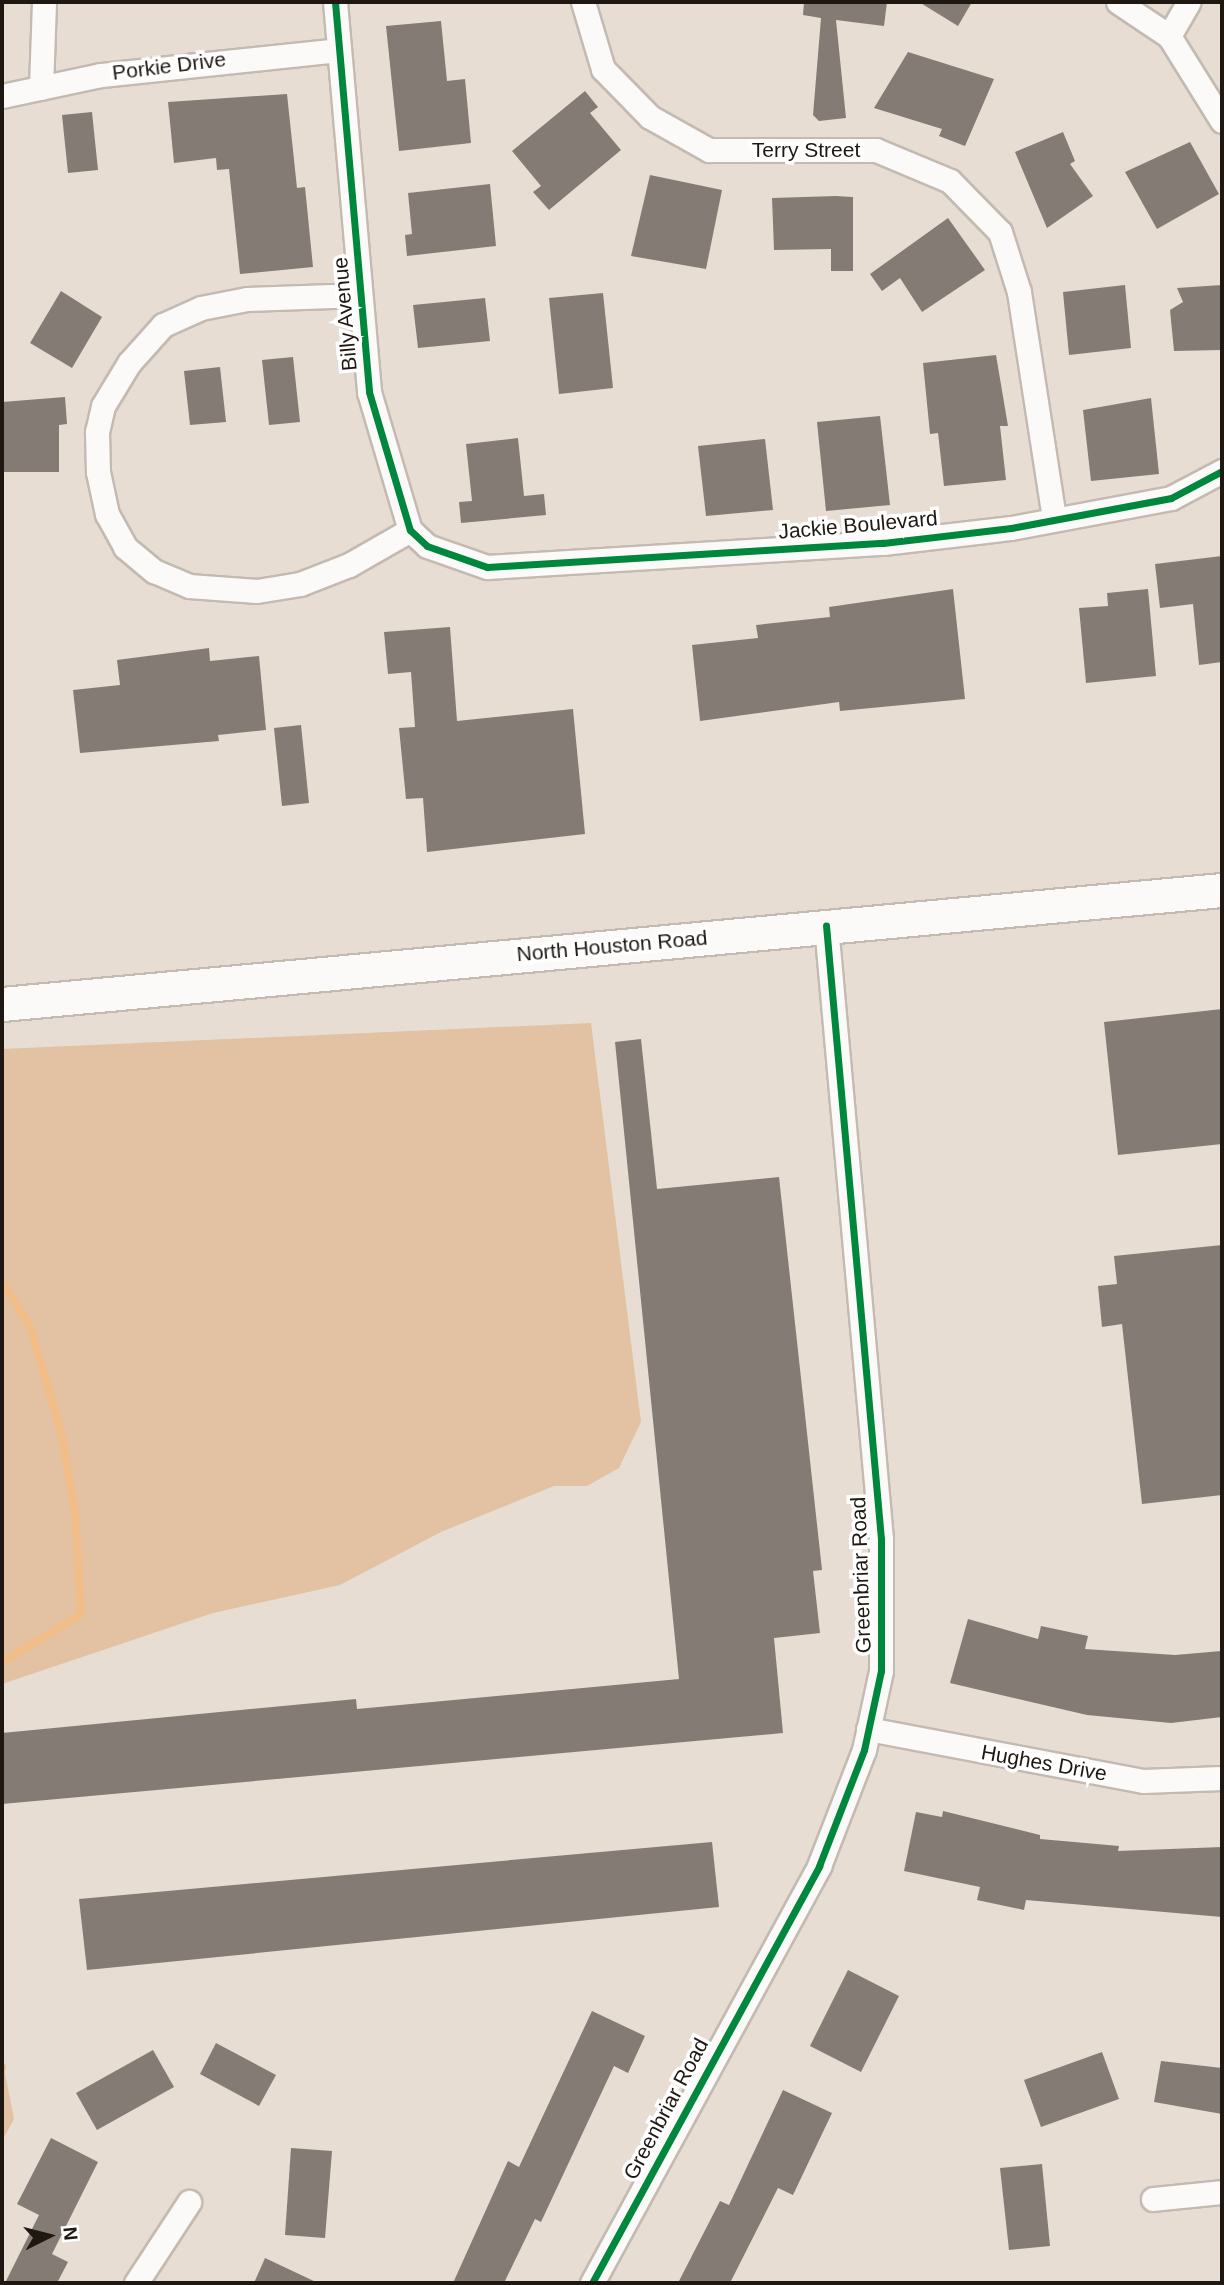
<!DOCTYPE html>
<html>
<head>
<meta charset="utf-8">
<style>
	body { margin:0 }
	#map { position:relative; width:1224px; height:2285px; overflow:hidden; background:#e8ddd2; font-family:Helvetica,sans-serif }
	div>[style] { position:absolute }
	.green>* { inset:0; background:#e2c2a2 }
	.stream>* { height:8px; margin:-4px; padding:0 4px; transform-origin:4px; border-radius:4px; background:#f1be89 }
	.building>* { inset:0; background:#847c74 }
	.roads { filter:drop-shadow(2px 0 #c3bab2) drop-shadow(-2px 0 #c3bab2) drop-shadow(0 2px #c3bab2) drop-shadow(0 -2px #c3bab2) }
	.street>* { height:23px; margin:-11.5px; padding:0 11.5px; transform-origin:11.5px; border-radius:11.5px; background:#fcfaf8 }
	.secondary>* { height:33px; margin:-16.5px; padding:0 16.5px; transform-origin:16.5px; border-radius:16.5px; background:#fcfaf8 }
	.cycleway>* { height:7px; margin:-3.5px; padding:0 3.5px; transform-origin:3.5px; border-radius:3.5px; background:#00873e }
	span { translate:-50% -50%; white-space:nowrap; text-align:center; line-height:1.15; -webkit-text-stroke:7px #fff; paint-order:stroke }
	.street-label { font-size:21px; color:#1f1812 }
	.frame { position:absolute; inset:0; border:4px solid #1f1812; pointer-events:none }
	.north { position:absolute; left:14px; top:2201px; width:70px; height:70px; -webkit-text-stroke:5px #fff; paint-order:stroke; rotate:84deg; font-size:19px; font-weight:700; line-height:28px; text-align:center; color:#1f1812 }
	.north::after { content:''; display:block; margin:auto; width:24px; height:32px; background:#1f1812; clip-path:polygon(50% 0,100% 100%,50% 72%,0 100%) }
</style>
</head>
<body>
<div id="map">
	<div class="green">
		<div style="clip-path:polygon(591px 1023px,641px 1422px,619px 1468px,587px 1486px,554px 1486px,441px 1532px,340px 1585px,213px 1613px,2px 1684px,2px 1049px)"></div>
		<div style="clip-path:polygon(2px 2058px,14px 2119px,2px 2141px)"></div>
	</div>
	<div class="stream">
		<div style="left:2px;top:1282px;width:52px;rotate:57.5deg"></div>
		<div style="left:30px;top:1326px;width:110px;rotate:73.7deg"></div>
		<div style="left:61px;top:1432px;width:81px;rotate:80.1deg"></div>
		<div style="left:75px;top:1512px;width:102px;rotate:86.6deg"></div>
		<div style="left:81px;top:1614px;width:92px;rotate:148.7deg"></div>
		<div style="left:2px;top:2067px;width:1px;rotate:90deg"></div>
	</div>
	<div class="building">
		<div style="clip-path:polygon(804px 2px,887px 2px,884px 26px,836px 20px,846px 118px,819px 121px,813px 115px,821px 18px,803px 15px)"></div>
		<div style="clip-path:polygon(919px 2px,972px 2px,958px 26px)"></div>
		<div style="clip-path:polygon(441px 21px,447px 81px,465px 79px,471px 143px,399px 151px,386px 26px)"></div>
		<div style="clip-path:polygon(908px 52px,994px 79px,965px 146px,939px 136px,942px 129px,874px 108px)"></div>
		<div style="clip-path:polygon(585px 91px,598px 107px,590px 113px,621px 150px,549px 210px,533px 192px,541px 186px,512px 151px)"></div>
		<div style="clip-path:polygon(287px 94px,297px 188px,305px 187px,313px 267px,240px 274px,229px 169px,217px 170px,216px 158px,174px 163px,168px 102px)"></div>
		<div style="clip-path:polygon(92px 112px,98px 170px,68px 173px,62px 115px)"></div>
		<div style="clip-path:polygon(1063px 132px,1075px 161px,1070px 164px,1093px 196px,1047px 228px,1015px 152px)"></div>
		<div style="clip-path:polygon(1190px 142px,1219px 194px,1157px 229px,1125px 172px)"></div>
		<div style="clip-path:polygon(650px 175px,722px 190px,706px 269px,631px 256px)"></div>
		<div style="clip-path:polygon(490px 184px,496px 246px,407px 256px,405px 235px,412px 234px,408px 193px)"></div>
		<div style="clip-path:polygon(836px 196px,853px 197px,853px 271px,831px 271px,831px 249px,774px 250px,772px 198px)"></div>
		<div style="clip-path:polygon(948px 218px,985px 270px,922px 312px,900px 278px,882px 291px,870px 274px)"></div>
		<div style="clip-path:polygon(1125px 285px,1131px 348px,1069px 355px,1063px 292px)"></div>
		<div style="clip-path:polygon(1222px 285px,1222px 350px,1174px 351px,1170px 310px,1183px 302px,1177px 288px)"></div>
		<div style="clip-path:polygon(61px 291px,102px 317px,72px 368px,30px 343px)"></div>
		<div style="clip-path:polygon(603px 293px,613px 388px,559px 394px,549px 298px)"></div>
		<div style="clip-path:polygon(485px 298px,490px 341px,418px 348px,413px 305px)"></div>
		<div style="clip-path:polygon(996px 355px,1008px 426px,1000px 426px,1006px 480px,944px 486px,938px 433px,930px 434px,923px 363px)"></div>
		<div style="clip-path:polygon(293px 357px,300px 422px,269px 425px,262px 360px)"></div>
		<div style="clip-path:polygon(220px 367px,226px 422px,190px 425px,184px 371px)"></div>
		<div style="clip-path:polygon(65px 397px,67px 424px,59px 425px,59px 472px,2px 472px,2px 402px)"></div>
		<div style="clip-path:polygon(1151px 398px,1159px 474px,1091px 481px,1083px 410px)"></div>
		<div style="clip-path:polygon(880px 416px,890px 505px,826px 511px,817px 422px)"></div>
		<div style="clip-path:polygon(518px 438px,524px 496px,544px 494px,546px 515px,461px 523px,459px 502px,472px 501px,466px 444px)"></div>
		<div style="clip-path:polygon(765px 439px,773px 510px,706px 516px,698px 446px)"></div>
		<div style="clip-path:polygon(1222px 556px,1222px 662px,1199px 665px,1193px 604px,1160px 608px,1155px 564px)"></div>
		<div style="clip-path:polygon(953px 589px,965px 699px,840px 711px,839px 702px,700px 721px,692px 645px,758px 638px,756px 625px,830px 617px,829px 607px)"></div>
		<div style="clip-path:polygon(1148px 589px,1156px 676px,1086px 683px,1079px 608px,1108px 606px,1107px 593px)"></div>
		<div style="clip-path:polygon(450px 627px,457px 721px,573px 709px,585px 834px,427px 852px,423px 798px,406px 799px,399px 728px,415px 727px,411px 672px,388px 674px,384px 632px)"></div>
		<div style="clip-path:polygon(209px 648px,210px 661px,259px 656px,266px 730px,218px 735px,219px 741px,80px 753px,73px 690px,120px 685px,117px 660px)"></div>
		<div style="clip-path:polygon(301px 725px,309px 803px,282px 806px,274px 728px)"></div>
		<div style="clip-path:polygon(1222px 1009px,1222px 1144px,1118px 1155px,1104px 1022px)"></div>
		<div style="clip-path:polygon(641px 1039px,657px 1189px,779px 1177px,822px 1570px,813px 1571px,820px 1633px,774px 1638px,783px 1733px,2px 1804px,2px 1733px,356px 1699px,357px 1709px,679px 1679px,615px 1042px)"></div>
		<div style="clip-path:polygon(1222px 1245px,1222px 1495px,1142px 1504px,1122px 1324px,1102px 1327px,1098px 1286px,1117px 1284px,1114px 1256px)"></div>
		<div style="clip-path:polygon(968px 1619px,1038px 1639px,1041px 1626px,1088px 1636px,1085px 1649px,1175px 1655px,1221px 1651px,1222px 1717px,1171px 1723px,1087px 1715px,950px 1683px)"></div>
		<div style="clip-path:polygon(943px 1811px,1040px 1835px,1040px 1839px,1119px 1846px,1118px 1851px,1222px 1847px,1222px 1917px,1026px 1900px,1024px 1910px,977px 1900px,980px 1887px,904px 1871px,916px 1812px,942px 1817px)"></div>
		<div style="clip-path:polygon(712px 1842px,719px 1907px,87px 1970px,79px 1899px)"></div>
		<div style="clip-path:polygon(848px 1970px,899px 1996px,861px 2072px,810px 2046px)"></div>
		<div style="clip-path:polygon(592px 2011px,645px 2036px,628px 2073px,614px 2066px,541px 2222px,535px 2219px,504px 2283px,453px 2283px,508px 2161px,519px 2167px)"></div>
		<div style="clip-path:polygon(216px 2043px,276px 2075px,259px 2106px,200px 2074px)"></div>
		<div style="clip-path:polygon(153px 2050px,174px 2087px,97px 2130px,76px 2093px)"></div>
		<div style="clip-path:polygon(1102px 2052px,1119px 2099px,1041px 2127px,1024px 2080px)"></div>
		<div style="clip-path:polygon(1161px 2061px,1222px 2068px,1222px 2114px,1154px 2102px)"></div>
		<div style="clip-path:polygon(783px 2090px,832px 2113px,793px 2195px,778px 2188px,730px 2283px,678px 2283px,720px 2201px,729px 2205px)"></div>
		<div style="clip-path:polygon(51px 2138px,98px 2162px,52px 2254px,68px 2262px,57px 2283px,5px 2283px,39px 2215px,17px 2204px)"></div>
		<div style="clip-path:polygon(291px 2148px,332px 2151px,325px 2238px,285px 2235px)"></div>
		<div style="clip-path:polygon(1042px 2164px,1050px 2246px,1009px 2250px,1000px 2168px)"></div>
		<div style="clip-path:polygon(265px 2258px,318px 2283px,254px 2283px)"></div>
	</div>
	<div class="roads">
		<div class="street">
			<div style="left:335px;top:2px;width:391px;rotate:85deg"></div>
			<div style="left:369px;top:392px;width:144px;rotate:73.5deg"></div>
			<div style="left:410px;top:530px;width:23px;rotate:43deg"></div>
			<div style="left:427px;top:546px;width:64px;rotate:19.3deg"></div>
			<div style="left:487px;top:567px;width:397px;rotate:-3.5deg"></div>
			<div style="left:883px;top:543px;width:129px;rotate:-6.7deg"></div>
			<div style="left:1011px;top:528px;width:163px;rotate:-10.6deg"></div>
			<div style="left:1171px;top:498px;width:58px;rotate:-27.9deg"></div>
			<div style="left:583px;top:2px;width:70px;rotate:73.4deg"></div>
			<div style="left:603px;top:69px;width:67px;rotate:45.6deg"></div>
			<div style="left:650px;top:117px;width:68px;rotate:29.2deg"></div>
			<div style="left:709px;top:150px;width:167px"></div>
			<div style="left:876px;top:150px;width:80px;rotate:22.7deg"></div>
			<div style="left:950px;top:181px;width:71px;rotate:45.6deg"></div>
			<div style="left:1000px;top:232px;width:63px;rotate:72.4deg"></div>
			<div style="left:1019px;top:292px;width:228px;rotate:81.2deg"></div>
			<div style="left:1118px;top:2px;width:61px;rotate:33.7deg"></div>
			<div style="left:1169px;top:36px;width:100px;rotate:58.1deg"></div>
			<div style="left:1169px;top:36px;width:39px;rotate:-60deg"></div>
			<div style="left:41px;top:88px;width:86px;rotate:-88deg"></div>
			<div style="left:2px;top:96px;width:101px;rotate:-12deg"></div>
			<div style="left:101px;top:75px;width:239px;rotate:-6deg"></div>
			<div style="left:360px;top:295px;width:113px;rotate:178deg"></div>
			<div style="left:247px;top:299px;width:47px;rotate:168.9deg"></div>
			<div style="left:201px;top:308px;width:42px;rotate:155.9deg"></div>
			<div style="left:163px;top:325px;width:51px;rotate:131.8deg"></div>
			<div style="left:129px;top:363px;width:50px;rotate:121.2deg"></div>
			<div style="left:103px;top:406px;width:27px;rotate:103deg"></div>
			<div style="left:97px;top:432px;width:40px;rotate:88.6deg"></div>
			<div style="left:98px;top:472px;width:43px;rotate:77.9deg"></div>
			<div style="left:107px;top:514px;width:38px;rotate:61deg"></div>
			<div style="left:125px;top:547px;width:38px;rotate:40deg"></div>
			<div style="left:154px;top:571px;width:38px;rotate:23deg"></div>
			<div style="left:189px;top:586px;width:68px;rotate:4.2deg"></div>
			<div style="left:257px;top:591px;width:44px;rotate:-9.2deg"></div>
			<div style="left:300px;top:584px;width:53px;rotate:-21.2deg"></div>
			<div style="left:349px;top:565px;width:70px;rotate:-29.8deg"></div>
			<div style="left:868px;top:1729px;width:280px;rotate:10.7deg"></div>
			<div style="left:1143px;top:1781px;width:79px;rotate:-2.2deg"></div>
			<div style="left:1153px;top:2199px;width:69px;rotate:-5.8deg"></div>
			<div style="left:136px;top:2283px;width:97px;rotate:-56.8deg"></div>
			<div style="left:592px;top:2283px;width:475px;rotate:-61.4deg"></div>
			<div style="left:819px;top:1866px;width:124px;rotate:-68.8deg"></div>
			<div style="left:864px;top:1750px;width:81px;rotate:-77.9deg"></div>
			<div style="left:881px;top:1671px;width:132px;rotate:-90deg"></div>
			<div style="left:881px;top:1539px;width:616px;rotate:-95.12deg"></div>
		</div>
		<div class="secondary">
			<div style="left:2px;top:1004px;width:1225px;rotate:-5.34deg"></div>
		</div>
	</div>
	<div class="cycleway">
		<div style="left:335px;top:2px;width:391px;rotate:85deg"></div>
		<div style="left:369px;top:392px;width:144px;rotate:73.5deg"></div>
		<div style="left:410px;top:530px;width:23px;rotate:43deg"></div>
		<div style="left:427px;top:546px;width:64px;rotate:19.3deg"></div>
		<div style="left:487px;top:567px;width:397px;rotate:-3.5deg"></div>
		<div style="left:883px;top:543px;width:129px;rotate:-6.7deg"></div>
		<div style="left:1011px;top:528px;width:163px;rotate:-10.6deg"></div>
		<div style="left:1171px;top:498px;width:58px;rotate:-27.9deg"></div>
		<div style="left:592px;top:2283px;width:475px;rotate:-61.4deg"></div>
		<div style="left:819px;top:1866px;width:124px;rotate:-68.8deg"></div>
		<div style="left:864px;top:1750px;width:81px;rotate:-77.9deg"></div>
		<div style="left:881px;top:1671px;width:132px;rotate:-90deg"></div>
		<div style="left:881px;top:1539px;width:616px;rotate:-95.12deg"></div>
	</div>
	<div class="street-label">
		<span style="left:169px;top:66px;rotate:-7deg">Porkie Drive</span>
		<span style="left:806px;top:150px">Terry Street</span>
		<span style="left:345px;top:314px;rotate:-95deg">Billy Avenue</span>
		<span style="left:858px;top:525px;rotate:-5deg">Jackie Boulevard</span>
		<span style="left:612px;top:946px;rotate:-5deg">North Houston Road</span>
		<span style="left:861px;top:1575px;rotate:-92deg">Greenbriar Road</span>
		<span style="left:1044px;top:1763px;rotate:10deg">Hughes Drive</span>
		<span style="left:666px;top:2109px;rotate:-62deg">Greenbriar Road</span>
	</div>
	<div class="frame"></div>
	<div class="north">N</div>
</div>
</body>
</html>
